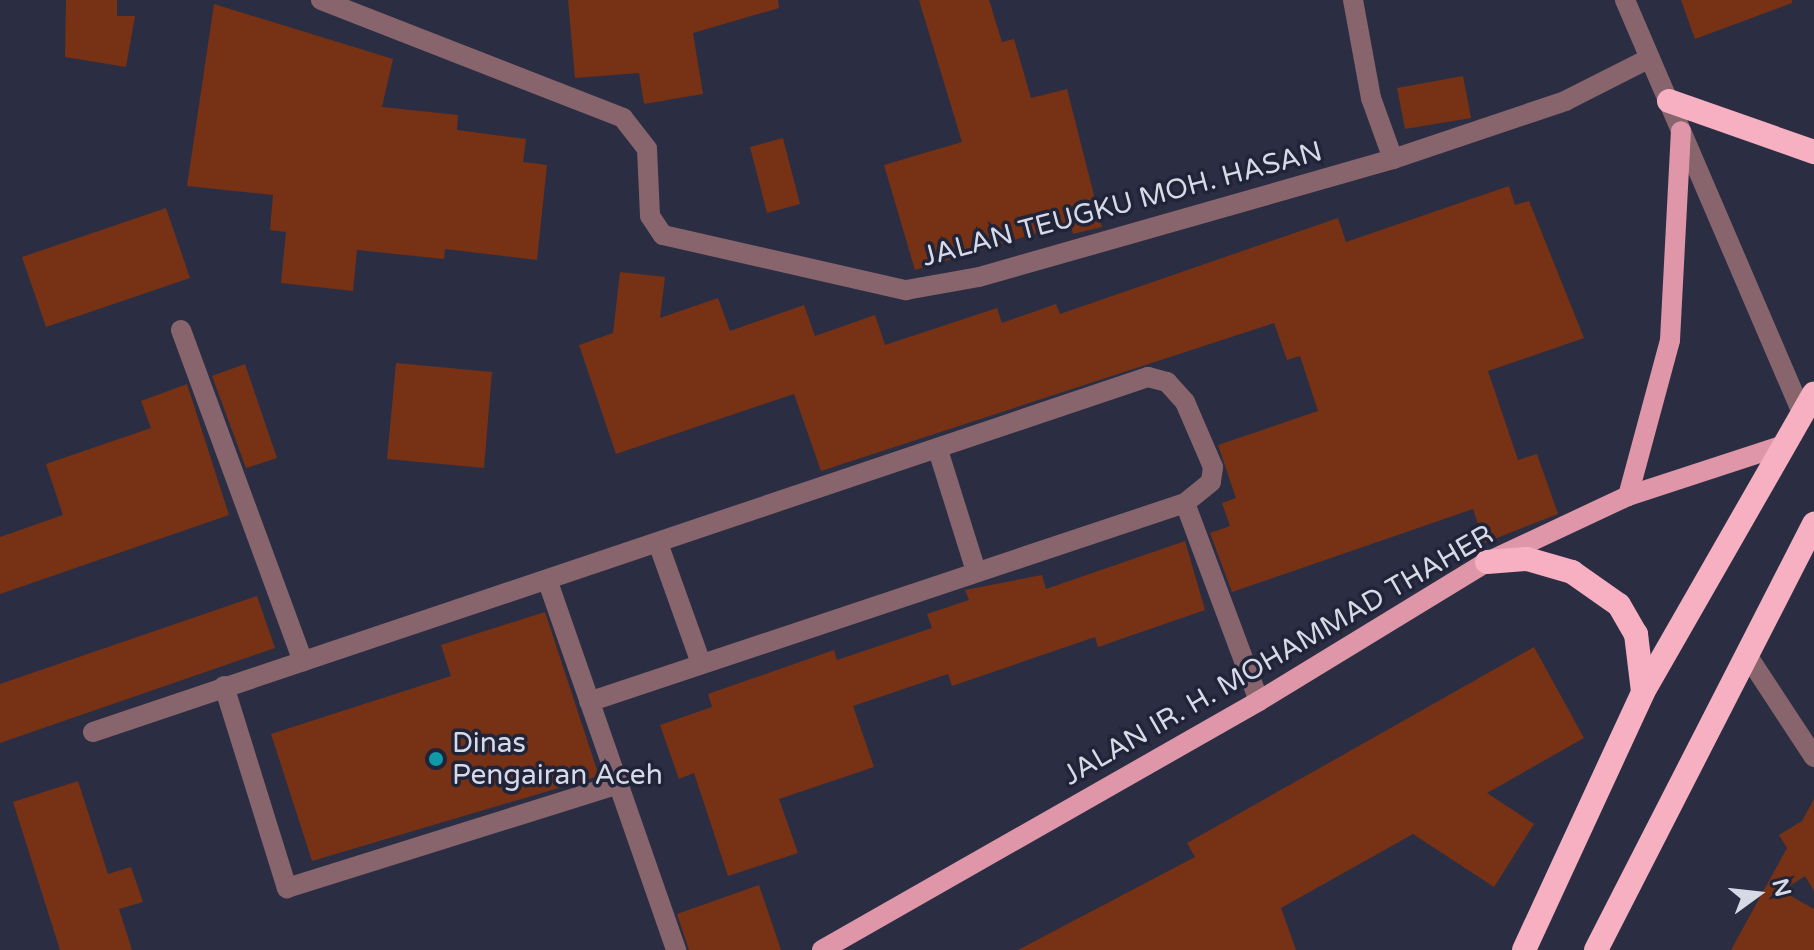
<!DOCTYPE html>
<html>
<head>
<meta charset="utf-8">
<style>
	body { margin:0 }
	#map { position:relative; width:1814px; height:950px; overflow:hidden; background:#2b2e42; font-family:"Varela Round",sans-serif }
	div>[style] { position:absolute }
	.building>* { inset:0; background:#773115 }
	.minor>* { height:20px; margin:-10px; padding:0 10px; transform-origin:10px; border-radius:10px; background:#88646c }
	.major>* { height:20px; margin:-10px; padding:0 10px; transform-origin:10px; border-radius:10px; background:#df96a8 }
	.highway>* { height:24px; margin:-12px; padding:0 12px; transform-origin:12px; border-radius:12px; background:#f7b0c1 }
	.dots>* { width:22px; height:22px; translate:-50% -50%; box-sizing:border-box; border:4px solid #212438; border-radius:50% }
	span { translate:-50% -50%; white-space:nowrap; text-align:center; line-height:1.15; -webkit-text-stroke:7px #212438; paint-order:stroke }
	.street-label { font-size:28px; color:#d6d9e6 }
	.poi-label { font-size:28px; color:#d6d9e6 }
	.left { translate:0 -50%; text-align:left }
	.north { position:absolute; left:1718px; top:854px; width:80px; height:80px; -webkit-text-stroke:6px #212438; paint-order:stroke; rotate:75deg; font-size:22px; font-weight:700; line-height:32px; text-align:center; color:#d6d9e6 }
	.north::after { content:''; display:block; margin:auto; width:28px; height:36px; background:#d6d9e6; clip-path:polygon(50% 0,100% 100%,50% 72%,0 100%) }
</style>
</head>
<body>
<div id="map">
	<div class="building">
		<div style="clip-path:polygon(66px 0,117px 0,117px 16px,135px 16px,126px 67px,65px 57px)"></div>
		<div style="clip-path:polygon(568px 0,778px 0,779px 8px,693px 33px,703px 94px,644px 104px,639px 73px,575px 78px)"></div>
		<div style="clip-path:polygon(919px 0,989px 0,1002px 42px,1014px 39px,1031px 98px,1067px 89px,1102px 227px,1073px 234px,1070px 223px,915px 270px,884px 165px,962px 142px)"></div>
		<div style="clip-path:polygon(1681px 0,1792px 0,1792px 3px,1695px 39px)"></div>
		<div style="clip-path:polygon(214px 4px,393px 59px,382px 107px,458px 115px,457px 130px,526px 139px,523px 162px,547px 165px,537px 260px,445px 249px,444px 259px,357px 250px,353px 291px,281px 283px,286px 232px,270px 230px,273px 195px,187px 186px)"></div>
		<div style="clip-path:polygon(1463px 76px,1471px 118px,1405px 129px,1397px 88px)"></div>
		<div style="clip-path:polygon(783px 138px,800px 204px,767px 213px,750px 147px)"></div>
		<div style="clip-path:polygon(1509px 186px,1515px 205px,1529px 201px,1584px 338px,1488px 371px,1518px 460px,1537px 454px,1558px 514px,1484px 543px,1473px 509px,1232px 592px,1210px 533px,1230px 526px,1222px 503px,1236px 498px,1218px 445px,1318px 411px,1300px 356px,1287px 360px,1274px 323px,821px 471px,794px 394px,616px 454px,579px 345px,613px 333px,620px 272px,665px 277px,660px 318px,718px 298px,730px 331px,804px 305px,815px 336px,875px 315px,885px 345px,997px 308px,1002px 323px,1056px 304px,1060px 314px,1338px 218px,1346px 242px)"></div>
		<div style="clip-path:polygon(166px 208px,190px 278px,46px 327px,22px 257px)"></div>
		<div style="clip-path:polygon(396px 363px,492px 372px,484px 468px,387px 459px)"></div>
		<div style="clip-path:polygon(245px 364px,277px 458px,246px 468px,212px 376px)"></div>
		<div style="clip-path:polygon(187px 384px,229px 515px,0 594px,0 537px,63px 515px,46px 464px,151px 428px,141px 401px)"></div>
		<div style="clip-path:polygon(1185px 541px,1205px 610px,1098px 647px,1095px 637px,952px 686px,948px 674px,853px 706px,874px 767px,779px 799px,798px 853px,728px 876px,694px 773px,679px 779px,660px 725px,712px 707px,708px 694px,834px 650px,837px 660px,932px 628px,927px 614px,969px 600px,965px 590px,1042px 575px,1046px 589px)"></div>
		<div style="clip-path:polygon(257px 596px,275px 648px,0 743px,0 684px)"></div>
		<div style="clip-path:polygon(545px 612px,599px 776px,312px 861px,271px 734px,451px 676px,441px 645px)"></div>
		<div style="clip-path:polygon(1534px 647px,1584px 738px,1487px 793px,1534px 824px,1494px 887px,1413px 834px,1281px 908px,1296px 950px,1018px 950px,1195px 857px,1187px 843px)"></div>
		<div style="clip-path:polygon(78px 781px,108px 874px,131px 867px,143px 902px,119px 909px,132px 950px,60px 950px,13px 802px)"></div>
		<div style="clip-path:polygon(1814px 799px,1814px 891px,1805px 876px,1782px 891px,1814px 909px,1814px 950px,1731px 950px,1787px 848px,1779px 835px,1802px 821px)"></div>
		<div style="clip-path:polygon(759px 885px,781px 950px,689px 950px,677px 914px)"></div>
	</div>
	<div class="minor">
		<div style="left:321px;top:0;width:324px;rotate:21.3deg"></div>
		<div style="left:623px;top:118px;width:39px;rotate:52deg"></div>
		<div style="left:647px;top:149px;width:67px;rotate:87.4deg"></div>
		<div style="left:650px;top:216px;width:23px;rotate:56deg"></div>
		<div style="left:663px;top:235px;width:249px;rotate:12.8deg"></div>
		<div style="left:906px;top:290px;width:74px;rotate:-10.1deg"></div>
		<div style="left:979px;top:277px;width:430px;rotate:-15.9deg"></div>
		<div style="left:1393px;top:159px;width:182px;rotate:-18.6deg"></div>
		<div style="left:1565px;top:101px;width:95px;rotate:-26.8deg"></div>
		<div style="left:1353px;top:0;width:100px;rotate:79.6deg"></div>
		<div style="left:1371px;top:98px;width:65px;rotate:70.2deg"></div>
		<div style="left:1625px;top:0;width:446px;rotate:66.8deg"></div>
		<div style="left:181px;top:330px;width:353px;rotate:69.8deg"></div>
		<div style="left:938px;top:450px;width:124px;rotate:72.6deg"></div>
		<div style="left:1185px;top:503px;width:211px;rotate:69.5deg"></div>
		<div style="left:658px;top:543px;width:127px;rotate:70.3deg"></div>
		<div style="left:548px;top:582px;width:390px;rotate:70.8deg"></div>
		<div style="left:1747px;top:655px;width:122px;rotate:56.7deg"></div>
		<div style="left:224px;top:686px;width:212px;rotate:72.7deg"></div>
		<div style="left:287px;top:888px;width:347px;rotate:-17.4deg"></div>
		<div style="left:93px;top:732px;width:1113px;rotate:-18.6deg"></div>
		<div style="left:1148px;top:377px;width:20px;rotate:15deg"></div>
		<div style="left:1167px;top:382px;width:27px;rotate:48deg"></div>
		<div style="left:1185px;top:402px;width:71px;rotate:66.7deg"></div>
		<div style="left:1213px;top:467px;width:15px;rotate:98deg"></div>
		<div style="left:1211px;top:482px;width:33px;rotate:141deg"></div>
		<div style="left:1185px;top:503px;width:628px;rotate:161.54deg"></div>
	</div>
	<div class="major">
		<div style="left:1628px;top:496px;width:162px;rotate:-74.9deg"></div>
		<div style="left:1670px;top:340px;width:209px;rotate:-87deg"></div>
		<div style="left:822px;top:950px;width:503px;rotate:-29.67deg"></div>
		<div style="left:1259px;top:701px;width:267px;rotate:-31.4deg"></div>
		<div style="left:1487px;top:562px;width:156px;rotate:-25.1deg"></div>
		<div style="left:1628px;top:496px;width:161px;rotate:-18.1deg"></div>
	</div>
	<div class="highway">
		<div style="left:1669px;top:101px;width:154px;rotate:19.4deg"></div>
		<div style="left:1487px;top:562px;width:40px;rotate:-4.3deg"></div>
		<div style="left:1527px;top:559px;width:47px;rotate:16.1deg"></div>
		<div style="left:1572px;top:572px;width:57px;rotate:35.1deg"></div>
		<div style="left:1619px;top:605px;width:34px;rotate:60deg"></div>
		<div style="left:1636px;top:634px;width:58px;rotate:83.1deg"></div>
		<div style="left:1524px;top:950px;width:284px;rotate:-65.2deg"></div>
		<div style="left:1643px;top:692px;width:344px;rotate:-60.2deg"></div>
		<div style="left:1596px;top:950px;width:479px;rotate:-62.9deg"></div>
	</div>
	<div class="dots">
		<div style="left:436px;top:759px;background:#0f9aa8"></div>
	</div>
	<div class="street-label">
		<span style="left:1122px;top:204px;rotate:-15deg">JALAN TEUGKU MOH. HASAN</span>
		<span style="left:1278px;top:655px;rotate:-30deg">JALAN IR. H. MOHAMMAD THAHER</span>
	</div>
	<div class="poi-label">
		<span class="left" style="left:452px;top:759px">Dinas<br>Pengairan Aceh</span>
	</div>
	<div class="north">N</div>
</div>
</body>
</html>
